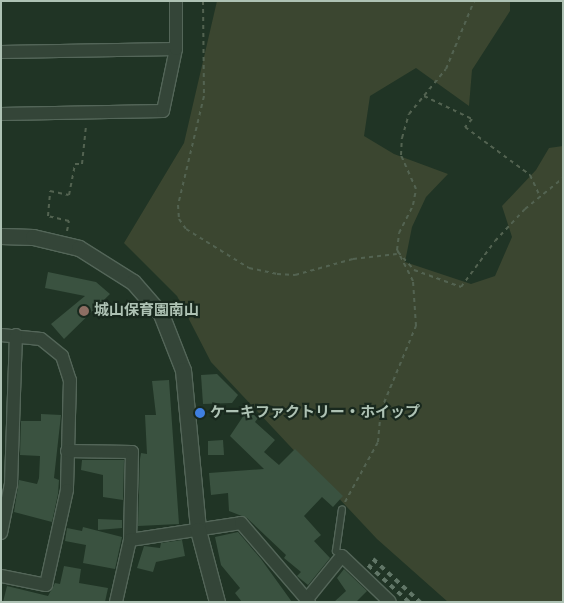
<!DOCTYPE html>
<html>
<head>
<meta charset="utf-8">
<style>
	body { margin:0 }
	#map { position:relative; width:564px; height:603px; overflow:hidden; background:#203425; font-family:Roboto,"Noto Sans JP",sans-serif }
	div>[style] { position:absolute }
	.green>* { inset:0; background:#3b4630 }
	.building>* { inset:0; background:#3a5240 }
	.path>* { height:2px; margin-top:-1px; transform-origin:0; background:repeating-linear-gradient(90deg,#536351 0 4px,transparent 0 8px) }
	.roads { filter:drop-shadow(1px 0 #546659) drop-shadow(-1px 0 #546659) drop-shadow(0 1px #546659) drop-shadow(0 -1px #546659) }
	.service>* { height:6px; margin:-3px; padding:0 3px; transform-origin:3px; border-radius:3px; background:#344538 }
	.minor>* { height:12px; margin:-6px; padding:0 6px; transform-origin:6px; border-radius:6px; background:#344538 }
	.tertiary>* { height:15px; margin:-7.5px; padding:0 7.5px; transform-origin:7.5px; border-radius:7.5px; background:#344538 }
	.rail>* { height:4px; margin-top:-2px; transform-origin:0; background:repeating-linear-gradient(90deg,#617667 0 5px,transparent 0 10px) }
	.dots>* { width:14px; height:14px; translate:-50% -50%; box-sizing:border-box; border:2px solid #19291e; border-radius:50% }
	span { translate:-50% -50%; white-space:nowrap; text-align:center; line-height:1.15; -webkit-text-stroke:4.5px #19291e; paint-order:stroke }
	.poi-label { font-size:15px; color:#aec2b4; font-weight:700 }
	.left { translate:0 -50%; text-align:left }
	.frame { position:absolute; inset:0; border:2px solid #aec2b4; pointer-events:none }
</style>
</head>
<body>
<div id="map">
	<div class="green">
		<div style="clip-path:polygon(217px 1px,510px 1px,510px 11px,472px 70px,469px 106px,416px 68px,370px 96px,364px 136px,394px 154px,448px 174px,426px 197px,412px 227px,405px 262px,471px 284px,495px 276px,512px 237px,502px 206px,536px 170px,549px 148px,563px 146px,563px 602px,448px 602px,377px 539px,211px 362px,177px 296px,124px 243px,184px 143px)"></div>
	</div>
	<div class="building">
		<div style="clip-path:polygon(48px 272px,96px 282px,110px 294px,64px 339px,51px 324px,85px 296px,45px 288px)"></div>
		<div style="clip-path:polygon(217px 374px,238px 395px,232px 403px,203px 404px,201px 375px)"></div>
		<div style="clip-path:polygon(169px 380px,179px 524px,138px 526px,140px 459px,141px 453px,147px 454px,145px 415px,156px 415px,152px 381px)"></div>
		<div style="clip-path:polygon(248px 409px,258px 418px,255px 422px,275px 440px,264px 452px,272px 459px,279px 465px,295px 449px,343px 496px,333px 507px,322px 497px,304px 516px,321px 535px,314px 541px,330px 558px,308px 585px,297px 576px,301px 572px,284px 558px,286px 555px,247px 518px,229px 511px,228px 493px,211px 495px,209px 473px,264px 469px,230px 436px)"></div>
		<div style="clip-path:polygon(41px 414px,61px 415px,54px 478px,59px 480px,58px 494px,52px 522px,14px 512px,19px 480px,37px 484px,39px 478px,40px 456px,20px 455px,21px 421px,41px 421px)"></div>
		<div style="clip-path:polygon(223px 440px,224px 455px,208px 455px,208px 441px)"></div>
		<div style="clip-path:polygon(82px 460px,124px 460px,123px 500px,103px 497px,103px 475px,81px 470px)"></div>
		<div style="clip-path:polygon(98px 519px,122px 520px,122px 528px,98px 530px)"></div>
		<div style="clip-path:polygon(83px 527px,122px 537px,115px 569px,83px 563px,86px 545px,65px 541px,67px 528px,82px 531px)"></div>
		<div style="clip-path:polygon(238px 532px,261px 559px,292px 602px,242px 602px,235px 593px,240px 588px,221px 565px,215px 537px)"></div>
		<div style="clip-path:polygon(182px 540px,185px 556px,156px 562px,153px 572px,137px 568px,144px 546px,160px 548px,161px 543px)"></div>
		<div style="clip-path:polygon(64px 566px,81px 569px,79px 583px,108px 588px,105px 602px,3px 602px,7px 586px,48px 596px,55px 583px,60px 584px)"></div>
		<div style="clip-path:polygon(344px 569px,367px 591px,356px 602px,334px 602px,346px 591px,337px 578px)"></div>
	</div>
	<div class="path">
		<div style="left:203px;top:1px;width:95px;rotate:89.4deg"></div>
		<div style="left:204px;top:96px;width:112px;rotate:103.4deg"></div>
		<div style="left:178px;top:205px;width:14px;rotate:86deg"></div>
		<div style="left:179px;top:219px;width:12px;rotate:55deg"></div>
		<div style="left:186px;top:229px;width:74px;rotate:31.8deg"></div>
		<div style="left:249px;top:268px;width:29px;rotate:12deg"></div>
		<div style="left:277px;top:274px;width:18px;rotate:3deg"></div>
		<div style="left:295px;top:275px;width:60px;rotate:-15.4deg"></div>
		<div style="left:353px;top:259px;width:44px;rotate:-6.5deg"></div>
		<div style="left:424px;top:96px;width:53px;rotate:25.6deg"></div>
		<div style="left:472px;top:119px;width:11px;rotate:131deg"></div>
		<div style="left:465px;top:127px;width:81px;rotate:36.4deg"></div>
		<div style="left:530px;top:175px;width:23px;rotate:65deg"></div>
		<div style="left:67px;top:231px;width:10px;rotate:-79deg"></div>
		<div style="left:69px;top:221px;width:22px;rotate:-167deg"></div>
		<div style="left:48px;top:216px;width:25px;rotate:-85deg"></div>
		<div style="left:50px;top:191px;width:19px;rotate:12deg"></div>
		<div style="left:69px;top:195px;width:32px;rotate:-79deg"></div>
		<div style="left:75px;top:164px;width:7px"></div>
		<div style="left:82px;top:164px;width:39px;rotate:-84deg"></div>
		<div style="left:398px;top:252px;width:24px;rotate:48deg"></div>
		<div style="left:414px;top:270px;width:50px;rotate:19.9deg"></div>
		<div style="left:461px;top:287px;width:57px;rotate:-53.5deg"></div>
		<div style="left:495px;top:241px;width:44px;rotate:-46.8deg"></div>
		<div style="left:525px;top:209px;width:49px;rotate:-39.2deg"></div>
		<div style="left:345px;top:502px;width:68px;rotate:-61.2deg"></div>
		<div style="left:378px;top:442px;width:32px;rotate:-85deg"></div>
		<div style="left:381px;top:410px;width:91px;rotate:-67.4deg"></div>
		<div style="left:416px;top:326px;width:45px;rotate:-93.8deg"></div>
		<div style="left:413px;top:281px;width:35px;rotate:-117deg"></div>
		<div style="left:397px;top:250px;width:17px;rotate:-83deg"></div>
		<div style="left:399px;top:233px;width:31px;rotate:-63deg"></div>
		<div style="left:413px;top:205px;width:16px;rotate:-79deg"></div>
		<div style="left:416px;top:189px;width:37px;rotate:-114deg"></div>
		<div style="left:401px;top:155px;width:17px;rotate:-87deg"></div>
		<div style="left:402px;top:138px;width:25px;rotate:-74deg"></div>
		<div style="left:409px;top:114px;width:58px;rotate:-50.6deg"></div>
		<div style="left:446px;top:69px;width:74px;rotate:-67.6deg"></div>
	</div>
	<div class="roads">
		<div class="service">
			<div style="left:342px;top:556px;width:8px;rotate:-140deg"></div>
			<div style="left:336px;top:551px;width:42px;rotate:-81.9deg"></div>
		</div>
		<div class="minor">
			<div style="left:1px;top:52px;width:175px;rotate:-1deg"></div>
			<div style="left:1px;top:114px;width:162px;rotate:-1.1deg"></div>
			<div style="left:163px;top:111px;width:63px;rotate:-78.2deg"></div>
			<div style="left:176px;top:49px;width:48px;rotate:-90deg"></div>
			<div style="left:1px;top:335px;width:40px;rotate:5.7deg"></div>
			<div style="left:41px;top:339px;width:27px;rotate:39deg"></div>
			<div style="left:62px;top:356px;width:25px;rotate:72deg"></div>
			<div style="left:70px;top:380px;width:110px;rotate:91.6deg"></div>
			<div style="left:67px;top:490px;width:97px;rotate:102.5deg"></div>
			<div style="left:46px;top:585px;width:46px;rotate:-168.7deg"></div>
			<div style="left:67px;top:451px;width:65px;rotate:0.9deg"></div>
			<div style="left:132px;top:452px;width:88px;rotate:91.3deg"></div>
			<div style="left:1px;top:533px;width:50px;rotate:-78.5deg"></div>
			<div style="left:11px;top:484px;width:149px;rotate:-88.1deg"></div>
			<div style="left:307px;top:599px;width:55px;rotate:-50.9deg"></div>
			<div style="left:342px;top:556px;width:66px;rotate:43.8deg"></div>
			<div style="left:116px;top:602px;width:64px;rotate:-77.3deg"></div>
			<div style="left:130px;top:540px;width:112px;rotate:-8.7deg"></div>
			<div style="left:241px;top:523px;width:104px;rotate:49.3deg"></div>
		</div>
		<div class="tertiary">
			<div style="left:1px;top:236px;width:32px;rotate:2deg"></div>
			<div style="left:33px;top:237px;width:47px;rotate:13.4deg"></div>
			<div style="left:79px;top:248px;width:64px;rotate:32.2deg"></div>
			<div style="left:133px;top:282px;width:43px;rotate:48.8deg"></div>
			<div style="left:161px;top:314px;width:60px;rotate:68.6deg"></div>
			<div style="left:183px;top:370px;width:161px;rotate:84.6deg"></div>
			<div style="left:198px;top:530px;width:74px;rotate:75.2deg"></div>
		</div>
	</div>
	<div class="rail">
		<div style="left:373px;top:559px;width:64px;rotate:42.5deg"></div>
		<div style="left:368px;top:565px;width:55px;rotate:42.1deg"></div>
	</div>
	<div class="dots">
		<div style="left:84px;top:311px;background:#8d6e63"></div>
		<div style="left:200px;top:413px;background:#3f7fe0"></div>
	</div>
	<div class="poi-label">
		<span class="left" style="left:94px;top:311px">城山保育園南山</span>
		<span class="left" style="left:210px;top:413px">ケーキファクトリー・ホイップ</span>
	</div>
	<div class="frame"></div>
</div>
</body>
</html>
